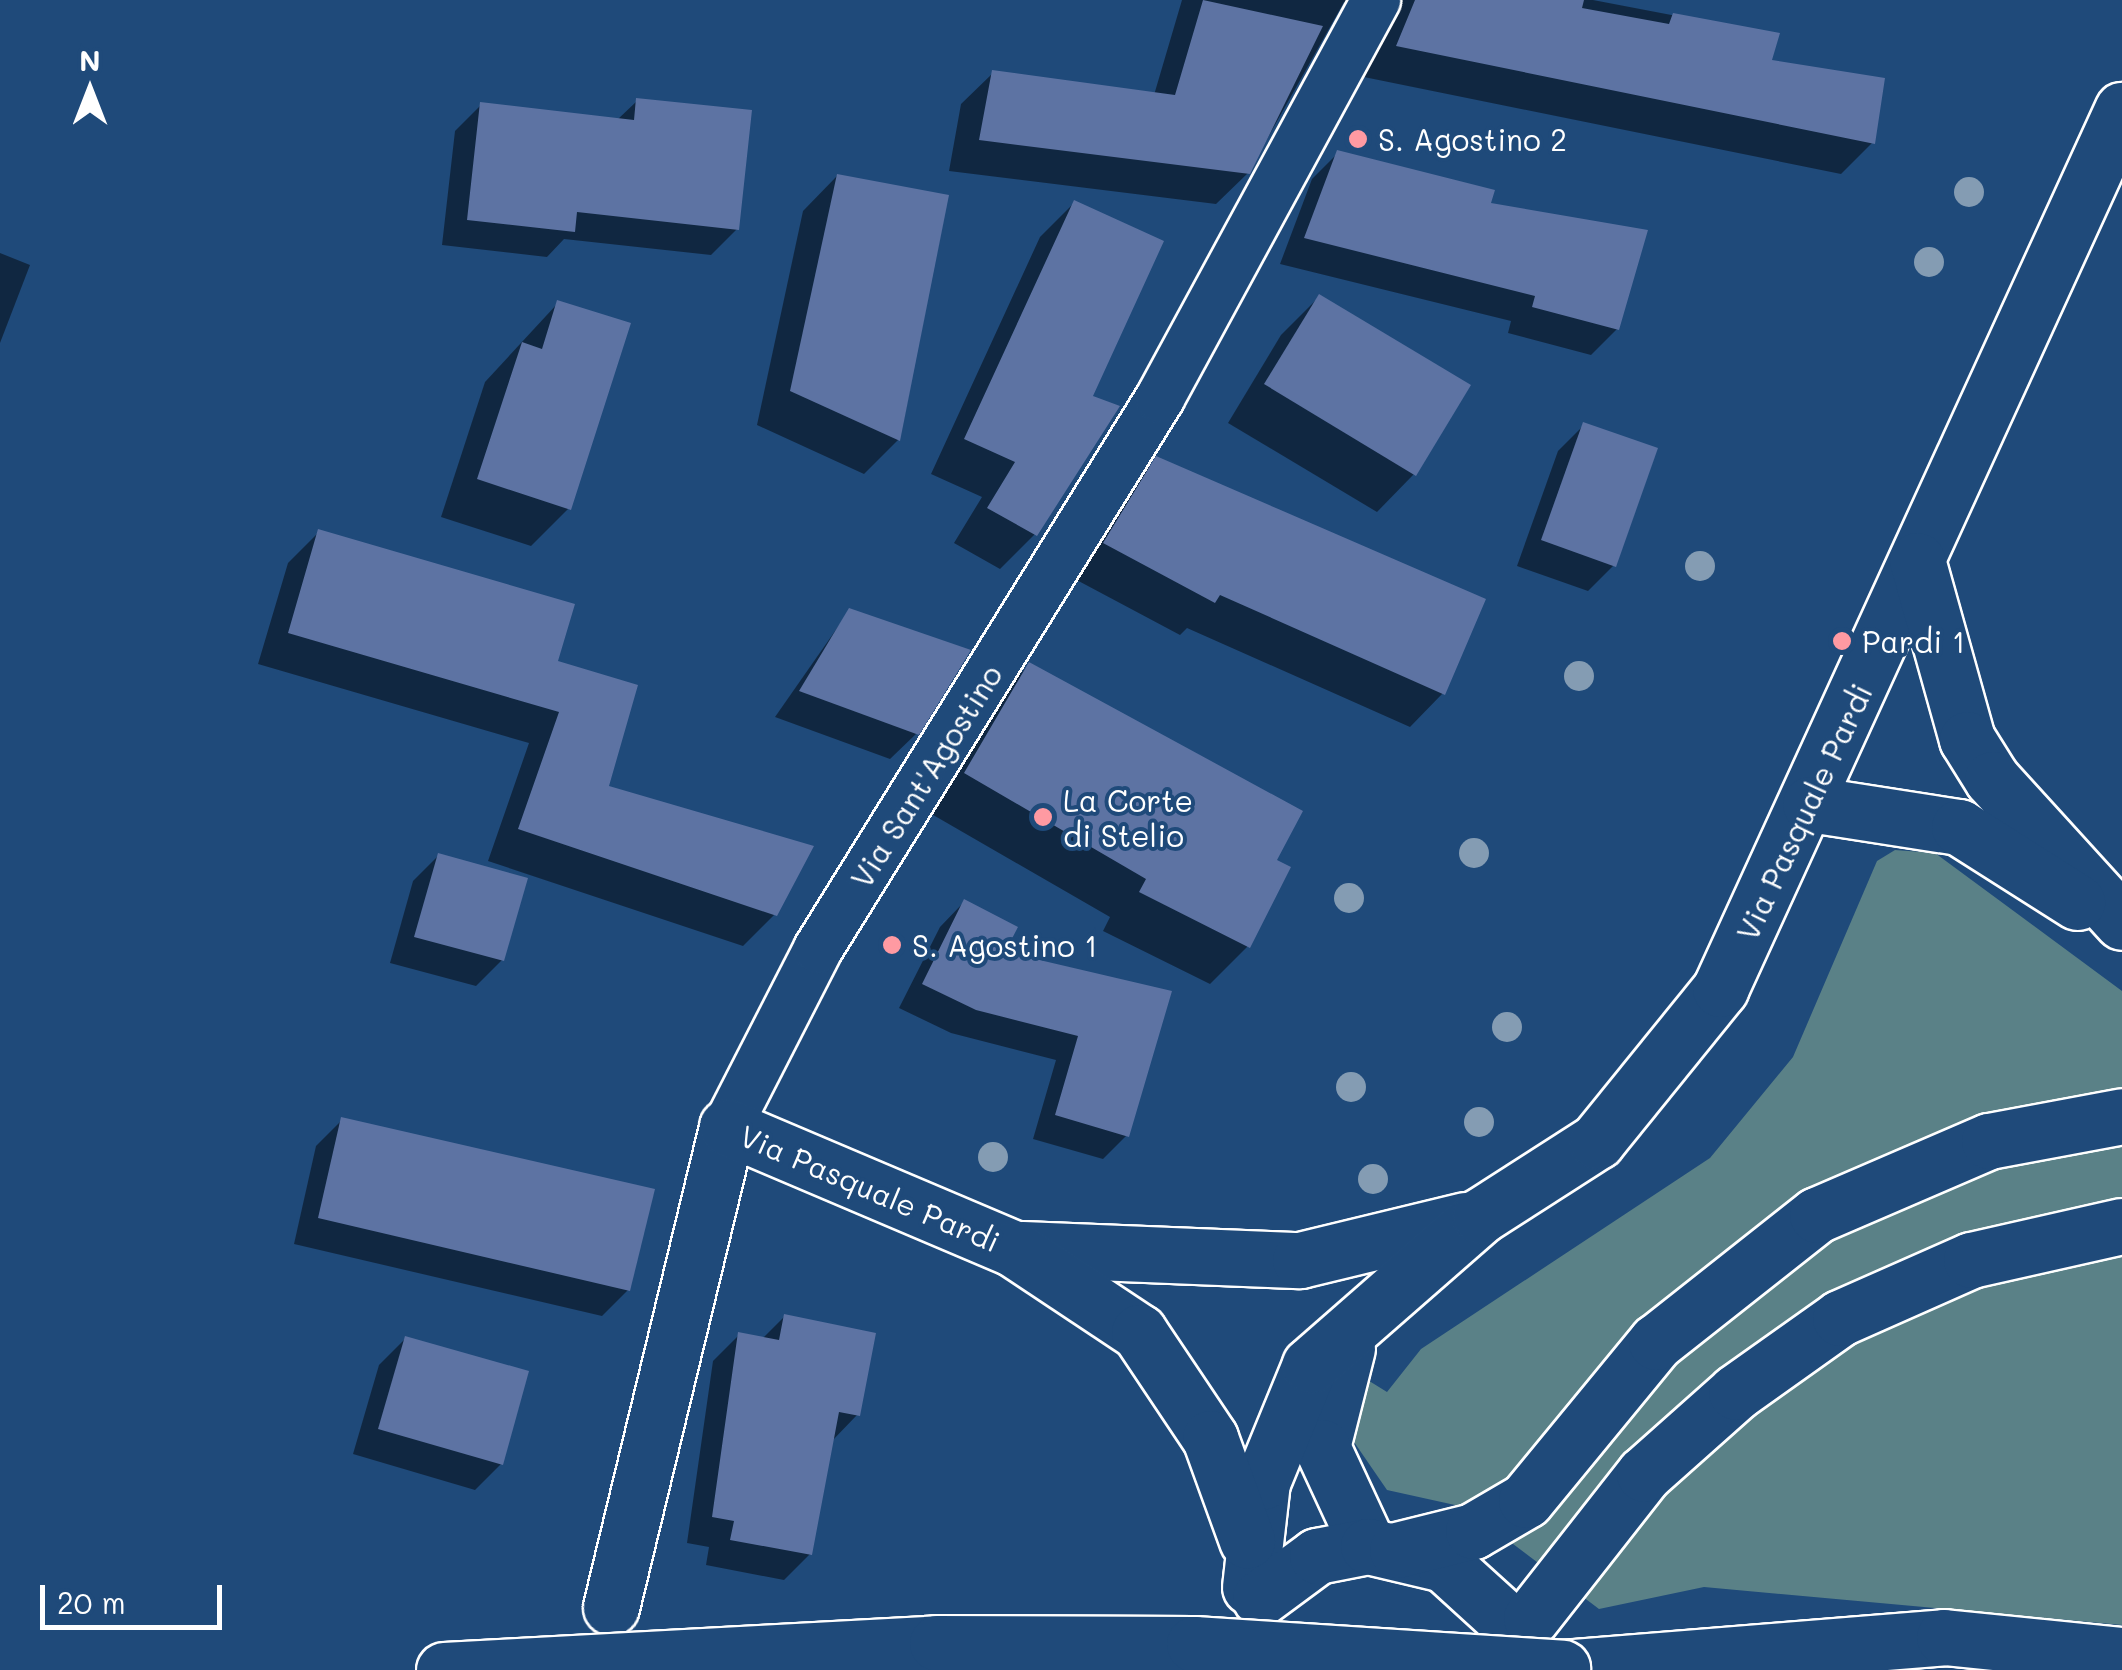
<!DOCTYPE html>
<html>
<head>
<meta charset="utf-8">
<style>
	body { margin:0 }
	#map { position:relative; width:2122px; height:1670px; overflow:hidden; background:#1f4a7a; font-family:Mali,sans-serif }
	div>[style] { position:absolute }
	.green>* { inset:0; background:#5a8187 }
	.shadow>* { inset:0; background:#0007 }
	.building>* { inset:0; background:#5d73a3 }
	.roads { filter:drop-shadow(2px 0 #fff) drop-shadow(-2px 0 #fff) drop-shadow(0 2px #fff) drop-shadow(0 -2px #fff) }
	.minor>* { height:48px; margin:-24px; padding:0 24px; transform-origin:24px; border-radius:24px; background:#1f4a7a }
	.tertiary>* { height:55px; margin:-27.5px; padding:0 27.5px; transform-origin:27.5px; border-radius:27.5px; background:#1f4a7a }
	.trunk>* { height:55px; margin:-27.5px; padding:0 27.5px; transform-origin:27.5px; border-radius:27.5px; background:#1f4a7a }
	.bridges { filter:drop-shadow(2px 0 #fff) drop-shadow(-2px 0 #fff) drop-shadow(0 2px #fff) drop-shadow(0 -2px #fff) }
	.trunk-bridge>* { height:55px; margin:-27.5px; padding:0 27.5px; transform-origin:27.5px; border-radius:27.5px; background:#1f4a7a }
	.trees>* { width:30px; height:30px; margin:-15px; border-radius:50%; background:#849cb3 }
	.dots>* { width:28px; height:28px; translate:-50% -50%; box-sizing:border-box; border:5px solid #1f4a7a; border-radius:50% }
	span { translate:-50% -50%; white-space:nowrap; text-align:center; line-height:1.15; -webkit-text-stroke:8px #1f4a7a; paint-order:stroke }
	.poi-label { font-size:30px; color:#fff }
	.left { translate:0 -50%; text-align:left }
	.street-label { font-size:30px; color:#fff }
	.north { position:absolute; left:40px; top:40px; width:100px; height:100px; -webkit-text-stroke:8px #1f4a7a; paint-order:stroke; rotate:0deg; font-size:28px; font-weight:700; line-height:40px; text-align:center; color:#fff }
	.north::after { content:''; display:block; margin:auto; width:35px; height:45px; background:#fff; clip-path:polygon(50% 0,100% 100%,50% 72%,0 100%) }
	.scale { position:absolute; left:40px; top:1585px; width:182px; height:45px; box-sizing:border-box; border:5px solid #fff; border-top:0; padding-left:12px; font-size:30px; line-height:35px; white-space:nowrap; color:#fff; -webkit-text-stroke:8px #1f4a7a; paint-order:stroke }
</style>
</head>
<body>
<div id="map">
	<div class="green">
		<div style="clip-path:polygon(1895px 850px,1935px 853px,2122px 991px,2122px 1625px,1704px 1587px,1599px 1609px,1464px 1507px,1387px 1490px,1354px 1442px,1350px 1411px,1366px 1379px,1387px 1392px,1421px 1349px,1710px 1158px,1793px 1057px,1877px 861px)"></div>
	</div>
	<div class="shadow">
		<div style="clip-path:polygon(1182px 0,1593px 0,1776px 35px,1769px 62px,1872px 143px,1841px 174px,1354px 75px,1374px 30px,1344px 2px,1248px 173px,1216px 204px,949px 171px,961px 104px,993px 73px,1154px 95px)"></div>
		<div style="clip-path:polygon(637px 101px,737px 229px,711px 255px,564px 239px,547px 257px,442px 245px,455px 131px,481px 105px,617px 120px)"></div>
		<div style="clip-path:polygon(1338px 153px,1488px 205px,1617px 329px,1591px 355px,1508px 333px,1511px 321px,1280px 264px,1312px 179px)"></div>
		<div style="clip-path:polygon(837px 176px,946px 197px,898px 440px,864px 474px,757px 425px,803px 211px)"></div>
		<div style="clip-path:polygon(1075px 202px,1090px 398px,1035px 534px,1000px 569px,954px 543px,982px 497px,931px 474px,1040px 237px)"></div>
		<div style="clip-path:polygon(0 253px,30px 265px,0 343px)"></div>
		<div style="clip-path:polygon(1319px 297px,1414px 474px,1377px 512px,1228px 423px,1281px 335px)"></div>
		<div style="clip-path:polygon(558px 303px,569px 508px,531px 546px,441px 517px,485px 382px)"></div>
		<div style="clip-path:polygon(1584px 425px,1614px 565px,1588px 591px,1517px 566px,1558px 451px)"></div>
		<div style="clip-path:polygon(1157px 459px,1443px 693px,1410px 727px,1187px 628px,1180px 635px,1071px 577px,1124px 492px)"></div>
		<div style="clip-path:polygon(319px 532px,555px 663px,606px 788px,775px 914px,743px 946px,488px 861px,529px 743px,258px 664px,288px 563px)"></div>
		<div style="clip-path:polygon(849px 611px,917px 733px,890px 759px,775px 717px)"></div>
		<div style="clip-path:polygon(1029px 665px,1274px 861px,1247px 947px,1210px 984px,1103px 931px,1110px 917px,928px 812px,991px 703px)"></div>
		<div style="clip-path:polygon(439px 855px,502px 960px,476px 986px,390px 963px,413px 881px)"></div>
		<div style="clip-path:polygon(964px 902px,1002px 953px,1169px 993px,1127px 1135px,1103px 1159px,1033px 1139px,1056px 1060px,951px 1033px,899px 1008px,940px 927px)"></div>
		<div style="clip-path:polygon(342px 1120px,628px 1290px,602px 1316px,294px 1244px,316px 1146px)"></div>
		<div style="clip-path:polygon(785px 1316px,857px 1415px,831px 1442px,810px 1554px,784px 1580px,706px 1565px,709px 1547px,687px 1543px,713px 1361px,739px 1335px,762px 1339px)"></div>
		<div style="clip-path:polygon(405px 1339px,501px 1464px,475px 1490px,353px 1454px,379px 1365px)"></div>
	</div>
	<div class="building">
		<div style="clip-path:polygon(1203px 0,1323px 26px,1250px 174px,979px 140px,992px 70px,1175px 95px)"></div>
		<div style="clip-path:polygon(1415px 0,1584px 0,1582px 8px,1669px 24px,1673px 13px,1780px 33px,1772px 60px,1885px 78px,1875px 144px,1396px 46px)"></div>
		<div style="clip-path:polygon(636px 98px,752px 110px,739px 230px,577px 212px,575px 232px,467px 220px,480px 102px,634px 120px)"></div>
		<div style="clip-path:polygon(1337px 150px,1495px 190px,1491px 203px,1648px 230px,1619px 330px,1532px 307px,1535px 296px,1304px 238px)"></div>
		<div style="clip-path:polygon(837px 174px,949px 195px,900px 441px,790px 391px)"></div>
		<div style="clip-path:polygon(1074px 200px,1164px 241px,1093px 396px,1120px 406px,1037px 536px,987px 508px,1015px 462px,964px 439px)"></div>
		<div style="clip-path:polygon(1319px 294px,1471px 385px,1416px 476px,1264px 384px)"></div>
		<div style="clip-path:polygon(557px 300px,631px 323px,571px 510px,477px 479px,522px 342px,542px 349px)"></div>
		<div style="clip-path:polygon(1583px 422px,1658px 448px,1616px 567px,1541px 540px)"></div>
		<div style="clip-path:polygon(1156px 456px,1486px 599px,1445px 695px,1220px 595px,1215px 603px,1103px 543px)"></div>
		<div style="clip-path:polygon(318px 529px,575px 604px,558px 661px,638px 685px,609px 786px,814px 846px,777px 916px,518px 829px,559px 712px,288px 633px)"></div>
		<div style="clip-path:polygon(849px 608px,971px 650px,919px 735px,799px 691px)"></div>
		<div style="clip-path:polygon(1029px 662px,1303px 811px,1277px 860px,1291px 867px,1250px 948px,1139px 892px,1146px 879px,964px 773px)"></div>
		<div style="clip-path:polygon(438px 853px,528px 878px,504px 961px,414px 937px)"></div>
		<div style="clip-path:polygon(964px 899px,1018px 927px,1005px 952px,1172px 991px,1129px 1137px,1055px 1115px,1078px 1036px,976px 1010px,922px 984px)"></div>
		<div style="clip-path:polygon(341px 1117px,655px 1189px,630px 1291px,318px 1218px)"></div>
		<div style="clip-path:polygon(784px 1314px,876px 1333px,860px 1416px,839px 1412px,812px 1555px,730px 1540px,734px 1521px,712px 1517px,738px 1332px,779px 1340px)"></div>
		<div style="clip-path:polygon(405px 1336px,529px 1371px,503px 1465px,378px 1429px)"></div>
	</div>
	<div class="roads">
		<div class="minor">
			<div style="left:727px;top:1127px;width:200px;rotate:-62.9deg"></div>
			<div style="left:818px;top:949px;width:649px;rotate:-58.17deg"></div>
			<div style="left:1160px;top:398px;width:453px;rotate:-61.5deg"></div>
		</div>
		<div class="tertiary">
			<div style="left:1022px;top:1249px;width:278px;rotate:2.3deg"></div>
			<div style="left:1300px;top:1260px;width:170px;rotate:-13.6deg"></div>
			<div style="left:1347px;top:1348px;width:102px;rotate:104.2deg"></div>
			<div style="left:1322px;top:1447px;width:109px;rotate:65.1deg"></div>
			<div style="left:1250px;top:1587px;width:106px;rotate:-83.5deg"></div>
			<div style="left:1262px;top:1482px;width:126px;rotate:-67.7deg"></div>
			<div style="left:1310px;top:1365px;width:226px;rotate:-41.2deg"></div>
			<div style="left:1480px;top:1216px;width:139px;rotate:-32.7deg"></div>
			<div style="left:1597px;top:1141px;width:196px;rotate:-51deg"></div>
			<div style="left:1720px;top:989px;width:967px;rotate:-65.42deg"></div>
			<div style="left:1260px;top:1598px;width:71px;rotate:-36.4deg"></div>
			<div style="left:1317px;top:1556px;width:52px;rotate:-11.1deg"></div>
			<div style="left:1368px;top:1546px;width:78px;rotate:13.3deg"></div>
			<div style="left:1444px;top:1564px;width:76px;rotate:42.3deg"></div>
			<div style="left:611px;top:1607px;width:494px;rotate:-76.4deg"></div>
			<div style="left:727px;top:1127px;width:312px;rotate:23deg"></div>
			<div style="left:1014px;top:1249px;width:150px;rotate:33.6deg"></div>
			<div style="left:1139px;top:1332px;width:128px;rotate:56.2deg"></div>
			<div style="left:1210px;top:1438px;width:109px;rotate:70.1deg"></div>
		</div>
		<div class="trunk">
			<div style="left:1917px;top:560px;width:186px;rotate:74.4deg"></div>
			<div style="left:1967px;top:739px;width:47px;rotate:58deg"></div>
			<div style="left:1992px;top:779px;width:193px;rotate:47.7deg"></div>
			<div style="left:1810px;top:804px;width:151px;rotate:8.8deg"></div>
			<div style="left:1959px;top:827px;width:140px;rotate:32.4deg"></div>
			<div style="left:1397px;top:1550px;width:78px;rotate:-14deg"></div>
			<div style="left:1473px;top:1531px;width:61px;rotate:-30.3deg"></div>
			<div style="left:1526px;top:1500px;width:205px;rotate:-50.6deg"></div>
			<div style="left:1656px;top:1342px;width:205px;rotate:-38.3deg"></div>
			<div style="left:1817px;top:1215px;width:187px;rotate:-23.3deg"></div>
			<div style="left:1989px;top:1141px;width:135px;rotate:-10.6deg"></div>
			<div style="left:1531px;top:1618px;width:183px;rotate:-51.9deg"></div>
			<div style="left:1644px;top:1474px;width:123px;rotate:-41.7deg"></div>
			<div style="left:1736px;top:1392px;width:128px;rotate:-35.4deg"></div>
			<div style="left:1840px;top:1318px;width:143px;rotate:-23.9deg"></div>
			<div style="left:1971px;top:1260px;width:155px;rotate:-12.7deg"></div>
			<div style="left:1562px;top:1668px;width:383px;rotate:-4.6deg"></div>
			<div style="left:1944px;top:1637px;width:179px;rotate:5.8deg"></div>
		</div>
	</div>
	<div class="bridges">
		<div class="trunk-bridge">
			<div style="left:444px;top:1670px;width:494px;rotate:-3.1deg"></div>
			<div style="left:937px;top:1643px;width:257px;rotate:0.2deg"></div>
			<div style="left:1194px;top:1644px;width:369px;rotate:3.7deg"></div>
		</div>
	</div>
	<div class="trees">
		<div style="left:1969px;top:192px"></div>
		<div style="left:1929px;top:262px"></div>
		<div style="left:1700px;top:566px"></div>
		<div style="left:1579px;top:676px"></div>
		<div style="left:1474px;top:853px"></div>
		<div style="left:1349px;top:898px"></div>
		<div style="left:1507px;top:1027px"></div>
		<div style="left:1351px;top:1087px"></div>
		<div style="left:1479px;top:1122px"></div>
		<div style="left:993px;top:1157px"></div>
		<div style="left:1373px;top:1179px"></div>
	</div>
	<div class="dots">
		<div style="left:1358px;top:139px;background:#ff9aa2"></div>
		<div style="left:1842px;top:641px;background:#ff9aa2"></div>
		<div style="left:1043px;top:817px;background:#ff9aa2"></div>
		<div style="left:892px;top:945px;background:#ff9aa2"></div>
	</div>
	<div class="poi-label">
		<span class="left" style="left:1378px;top:139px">S. Agostino 2</span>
		<span class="left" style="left:1862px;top:641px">Pardi 1</span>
		<span class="left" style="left:1063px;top:817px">La Corte<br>di Stelio</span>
		<span class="left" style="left:912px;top:945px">S. Agostino 1</span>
	</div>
	<div class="street-label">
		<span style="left:926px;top:776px;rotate:-58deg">Via Sant'Agostino</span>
		<span style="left:1804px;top:812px;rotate:-65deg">Via Pasquale Pardi</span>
		<span style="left:870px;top:1188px;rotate:23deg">Via Pasquale Pardi</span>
	</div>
	<div class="north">N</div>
	<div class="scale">20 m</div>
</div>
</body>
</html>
